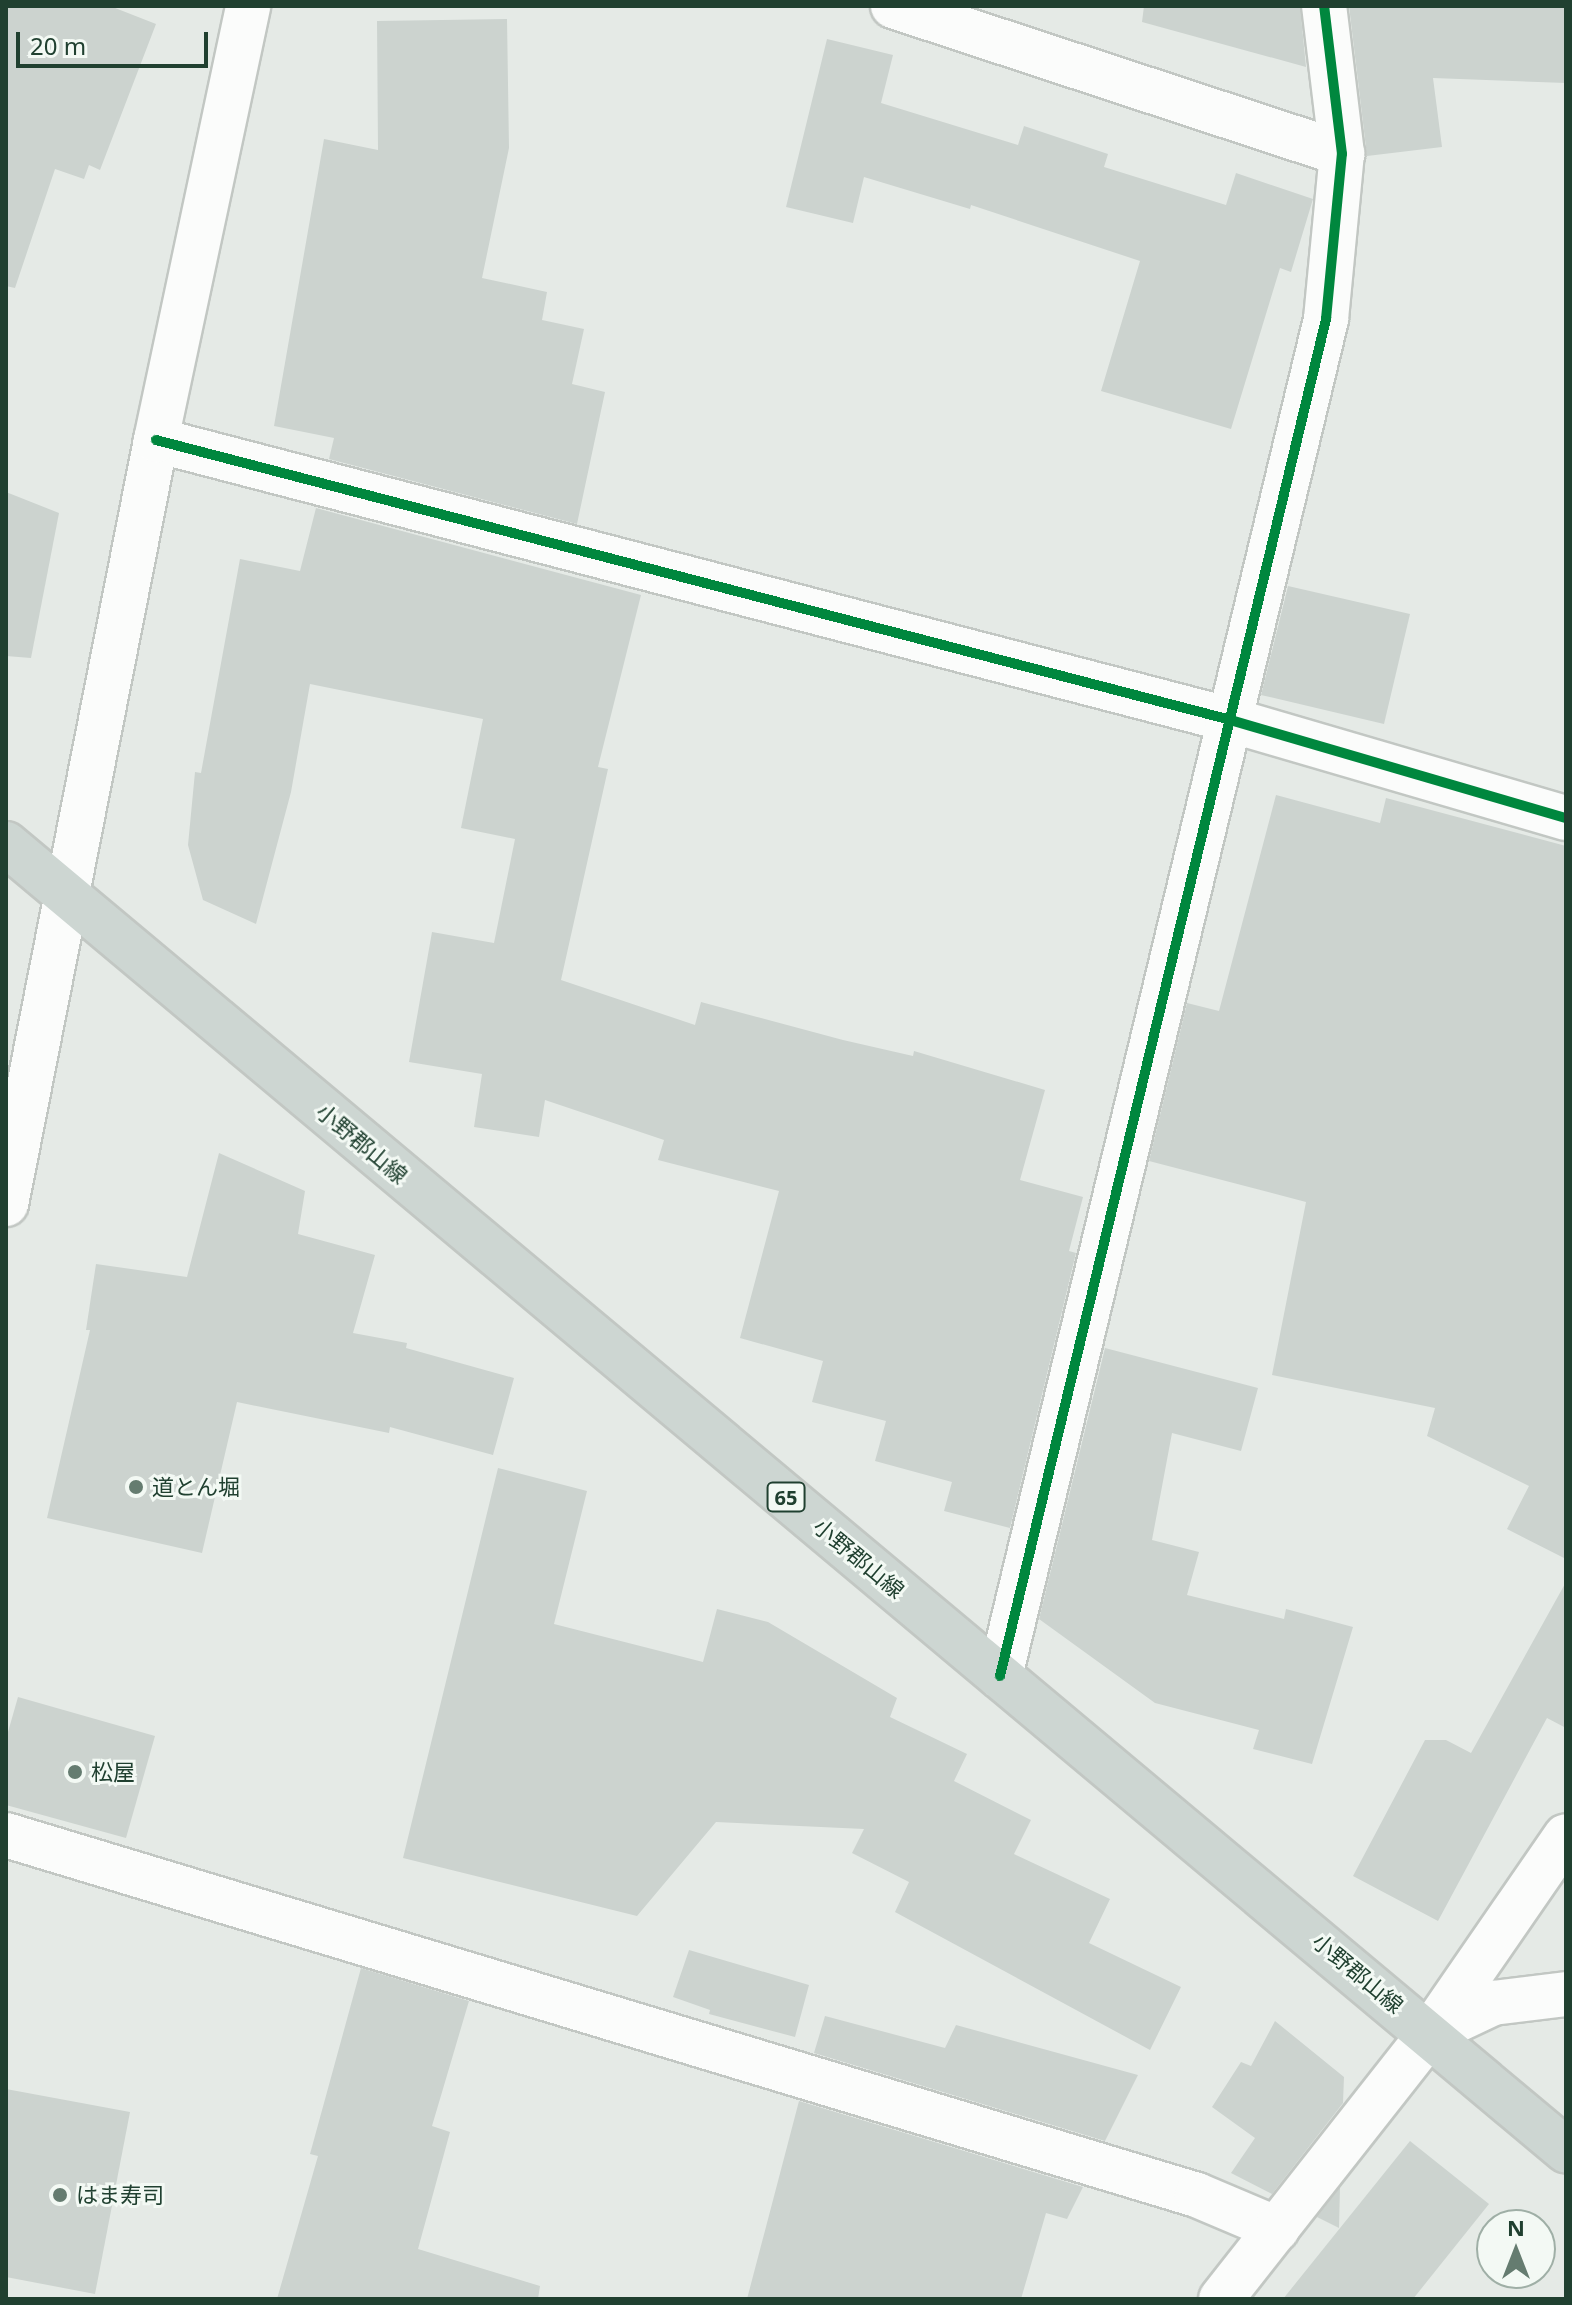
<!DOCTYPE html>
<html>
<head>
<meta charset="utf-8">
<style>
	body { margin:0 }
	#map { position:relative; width:1572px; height:2305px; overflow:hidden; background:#e5eae6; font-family:"Noto Sans","Noto Sans JP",sans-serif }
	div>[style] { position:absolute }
	.building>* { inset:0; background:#ccd3cf }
	.roads { filter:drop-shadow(2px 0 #c2c7c3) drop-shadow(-2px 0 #c2c7c3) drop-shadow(0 2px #c2c7c3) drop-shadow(0 -2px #c2c7c3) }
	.minor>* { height:44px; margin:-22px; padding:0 22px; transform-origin:22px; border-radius:22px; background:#fbfcfb }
	.major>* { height:44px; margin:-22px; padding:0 22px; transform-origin:22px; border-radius:22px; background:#cdd6d2 }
	.cycleway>* { height:10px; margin:-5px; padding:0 5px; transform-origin:5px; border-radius:5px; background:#00873e }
	.dots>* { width:22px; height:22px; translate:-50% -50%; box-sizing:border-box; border:4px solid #f3f9f4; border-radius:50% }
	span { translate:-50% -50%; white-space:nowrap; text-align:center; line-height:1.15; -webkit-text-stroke:6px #f3f9f4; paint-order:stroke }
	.shield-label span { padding:2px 6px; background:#f3f9f4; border:2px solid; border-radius:6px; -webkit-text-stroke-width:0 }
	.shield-label { font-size:20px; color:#204030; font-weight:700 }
	.street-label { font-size:22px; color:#204030 }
	.poi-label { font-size:22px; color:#204030 }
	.left { translate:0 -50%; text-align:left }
	.frame { position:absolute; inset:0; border:8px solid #204030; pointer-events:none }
	.north { position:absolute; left:1476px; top:2209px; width:80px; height:80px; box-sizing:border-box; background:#f3f9f4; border:2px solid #9fafa6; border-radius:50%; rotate:0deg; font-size:22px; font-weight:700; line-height:32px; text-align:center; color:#204030 }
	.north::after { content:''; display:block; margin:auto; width:28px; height:36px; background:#657c70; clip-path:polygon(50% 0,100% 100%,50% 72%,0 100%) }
	.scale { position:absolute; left:16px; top:32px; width:192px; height:36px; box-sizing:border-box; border:4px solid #204030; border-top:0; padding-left:10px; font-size:24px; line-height:28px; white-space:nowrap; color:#204030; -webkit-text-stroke:6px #f3f9f4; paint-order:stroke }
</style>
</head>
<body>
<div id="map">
	<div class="building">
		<div style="clip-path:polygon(6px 6px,110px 6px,156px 24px,100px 170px,89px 165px,84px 179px,55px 169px,15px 288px,6px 286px)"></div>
		<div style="clip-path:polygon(1144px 6px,1300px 6px,1306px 67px,1142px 22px)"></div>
		<div style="clip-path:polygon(1349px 6px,1566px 6px,1566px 83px,1433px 78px,1442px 147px,1367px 156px)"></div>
		<div style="clip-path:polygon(507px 19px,509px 148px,482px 278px,547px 292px,542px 320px,584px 329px,572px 384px,605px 392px,577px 524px,329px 459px,334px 438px,274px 426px,324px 139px,378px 150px,377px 21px)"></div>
		<div style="clip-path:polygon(827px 39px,893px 55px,881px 103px,1018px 145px,1024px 126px,1108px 154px,1104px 167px,1226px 205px,1236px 173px,1313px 199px,1291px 272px,1280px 268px,1231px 429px,1101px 391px,1140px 261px,971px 205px,970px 209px,864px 177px,853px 223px,786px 207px)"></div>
		<div style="clip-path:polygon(6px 492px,59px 513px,31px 658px,6px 656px)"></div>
		<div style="clip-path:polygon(316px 508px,641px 595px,598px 767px,608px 769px,561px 980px,695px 1025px,701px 1002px,843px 1040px,913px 1056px,914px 1051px,1045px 1090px,1020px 1180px,1083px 1197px,1069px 1251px,1076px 1253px,1010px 1528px,944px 1511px,952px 1482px,875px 1461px,886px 1421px,812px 1402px,823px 1361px,740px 1338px,779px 1191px,658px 1160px,664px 1140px,545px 1100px,539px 1137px,474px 1127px,482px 1074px,409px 1062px,432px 932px,494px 943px,515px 839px,461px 828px,483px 719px,310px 684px,291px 792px,256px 924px,203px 900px,188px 845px,195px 772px,201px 773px,240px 559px,300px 571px)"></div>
		<div style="clip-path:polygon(1288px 586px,1410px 614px,1384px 724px,1261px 695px)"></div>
		<div style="clip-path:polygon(1276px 795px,1380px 823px,1386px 798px,1566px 846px,1566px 1559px,1507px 1529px,1529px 1486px,1427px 1436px,1435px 1408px,1272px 1375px,1306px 1202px,1149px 1161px,1187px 1003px,1219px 1011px)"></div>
		<div style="clip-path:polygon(219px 1153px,305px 1191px,298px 1234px,375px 1255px,353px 1333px,407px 1343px,406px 1348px,514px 1378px,493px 1455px,390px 1427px,389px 1433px,237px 1402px,202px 1553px,47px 1518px,90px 1330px,86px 1330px,96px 1264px,187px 1277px)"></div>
		<div style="clip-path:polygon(1105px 1348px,1258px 1388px,1241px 1451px,1172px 1433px,1152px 1540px,1199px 1552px,1187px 1595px,1284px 1619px,1286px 1609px,1353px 1627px,1312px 1764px,1253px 1749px,1259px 1730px,1155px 1703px,1039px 1619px)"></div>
		<div style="clip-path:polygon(498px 1468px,587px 1491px,554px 1624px,703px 1662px,717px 1609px,768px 1622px,897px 1698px,890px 1717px,967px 1754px,954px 1781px,1031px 1820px,1014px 1854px,1110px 1899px,1089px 1943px,1181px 1987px,1150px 2050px,895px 1912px,909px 1882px,852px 1853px,864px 1829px,716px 1822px,637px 1916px,403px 1858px)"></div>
		<div style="clip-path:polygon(1566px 1582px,1566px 1728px,1547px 1718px,1438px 1921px,1353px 1876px,1425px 1740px,1446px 1740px,1471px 1753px)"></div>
		<div style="clip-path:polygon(18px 1697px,155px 1736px,126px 1838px,6px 1805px,6px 1739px)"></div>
		<div style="clip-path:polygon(689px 1950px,809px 1985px,795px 2037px,709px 2014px,710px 2010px,673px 1997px)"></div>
		<div style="clip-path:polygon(361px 1968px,469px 2001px,432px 2126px,450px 2132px,418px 2249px,540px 2286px,538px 2299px,277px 2299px,318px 2156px,310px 2154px)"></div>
		<div style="clip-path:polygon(825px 2016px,945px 2048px,956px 2025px,1138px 2075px,1105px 2141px,814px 2053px)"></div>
		<div style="clip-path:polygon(1275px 2021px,1344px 2077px,1343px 2103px,1272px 2194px,1231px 2173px,1255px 2138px,1212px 2107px,1241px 2062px,1251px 2066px)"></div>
		<div style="clip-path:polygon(6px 2089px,130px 2112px,95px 2294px,6px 2277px)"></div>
		<div style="clip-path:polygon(799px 2101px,1083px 2187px,1067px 2219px,1046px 2213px,1021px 2299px,747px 2299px)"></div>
		<div style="clip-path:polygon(1410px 2141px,1489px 2204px,1413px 2299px,1283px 2299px)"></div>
		<div style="clip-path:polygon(1340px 2187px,1339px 2228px,1317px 2217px)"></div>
	</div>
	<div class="roads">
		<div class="minor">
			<div style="left:893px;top:6px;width:473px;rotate:18.2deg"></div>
			<div style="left:156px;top:440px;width:1107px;rotate:14.6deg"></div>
			<div style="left:1227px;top:719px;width:353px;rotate:16.3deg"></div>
			<div style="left:6px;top:1204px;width:779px;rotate:-78.89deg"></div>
			<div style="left:156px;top:440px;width:444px;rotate:-78deg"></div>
			<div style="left:1000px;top:1676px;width:1396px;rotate:-76.49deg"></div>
			<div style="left:1326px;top:319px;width:166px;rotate:-84.5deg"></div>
			<div style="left:1342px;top:154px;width:149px;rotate:-96.9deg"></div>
			<div style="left:6px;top:1835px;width:1244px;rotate:16.82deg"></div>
			<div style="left:1197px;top:2195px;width:87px;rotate:23deg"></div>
			<div style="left:1432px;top:2032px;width:68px;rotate:-25.4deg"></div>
			<div style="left:1493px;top:2003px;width:74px;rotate:-7deg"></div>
			<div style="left:1221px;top:2299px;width:338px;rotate:-51.8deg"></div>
			<div style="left:1430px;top:2033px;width:239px;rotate:-55.4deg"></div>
		</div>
		<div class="major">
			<div style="left:6px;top:844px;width:2035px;rotate:39.94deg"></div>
		</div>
	</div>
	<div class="cycleway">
		<div style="left:156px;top:440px;width:1107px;rotate:14.6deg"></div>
		<div style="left:1227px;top:719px;width:353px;rotate:16.3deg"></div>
		<div style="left:1000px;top:1676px;width:1396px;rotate:-76.49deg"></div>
		<div style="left:1326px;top:319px;width:166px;rotate:-84.5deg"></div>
		<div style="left:1342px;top:154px;width:149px;rotate:-96.9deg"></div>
	</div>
	<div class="dots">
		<div style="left:136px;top:1487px;background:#657c70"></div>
		<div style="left:75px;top:1772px;background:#657c70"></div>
		<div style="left:60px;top:2195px;background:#657c70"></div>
	</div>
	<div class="shield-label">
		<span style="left:786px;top:1497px">65</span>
	</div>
	<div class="street-label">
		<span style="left:362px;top:1143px;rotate:40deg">小野郡山線</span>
		<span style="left:859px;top:1558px;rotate:40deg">小野郡山線</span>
		<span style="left:1358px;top:1973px;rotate:40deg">小野郡山線</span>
	</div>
	<div class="poi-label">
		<span class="left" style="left:152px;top:1487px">道とん堀</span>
		<span class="left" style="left:91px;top:1772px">松屋</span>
		<span class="left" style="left:76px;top:2195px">はま寿司</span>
	</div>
	<div class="frame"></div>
	<div class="north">N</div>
	<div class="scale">20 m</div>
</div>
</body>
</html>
